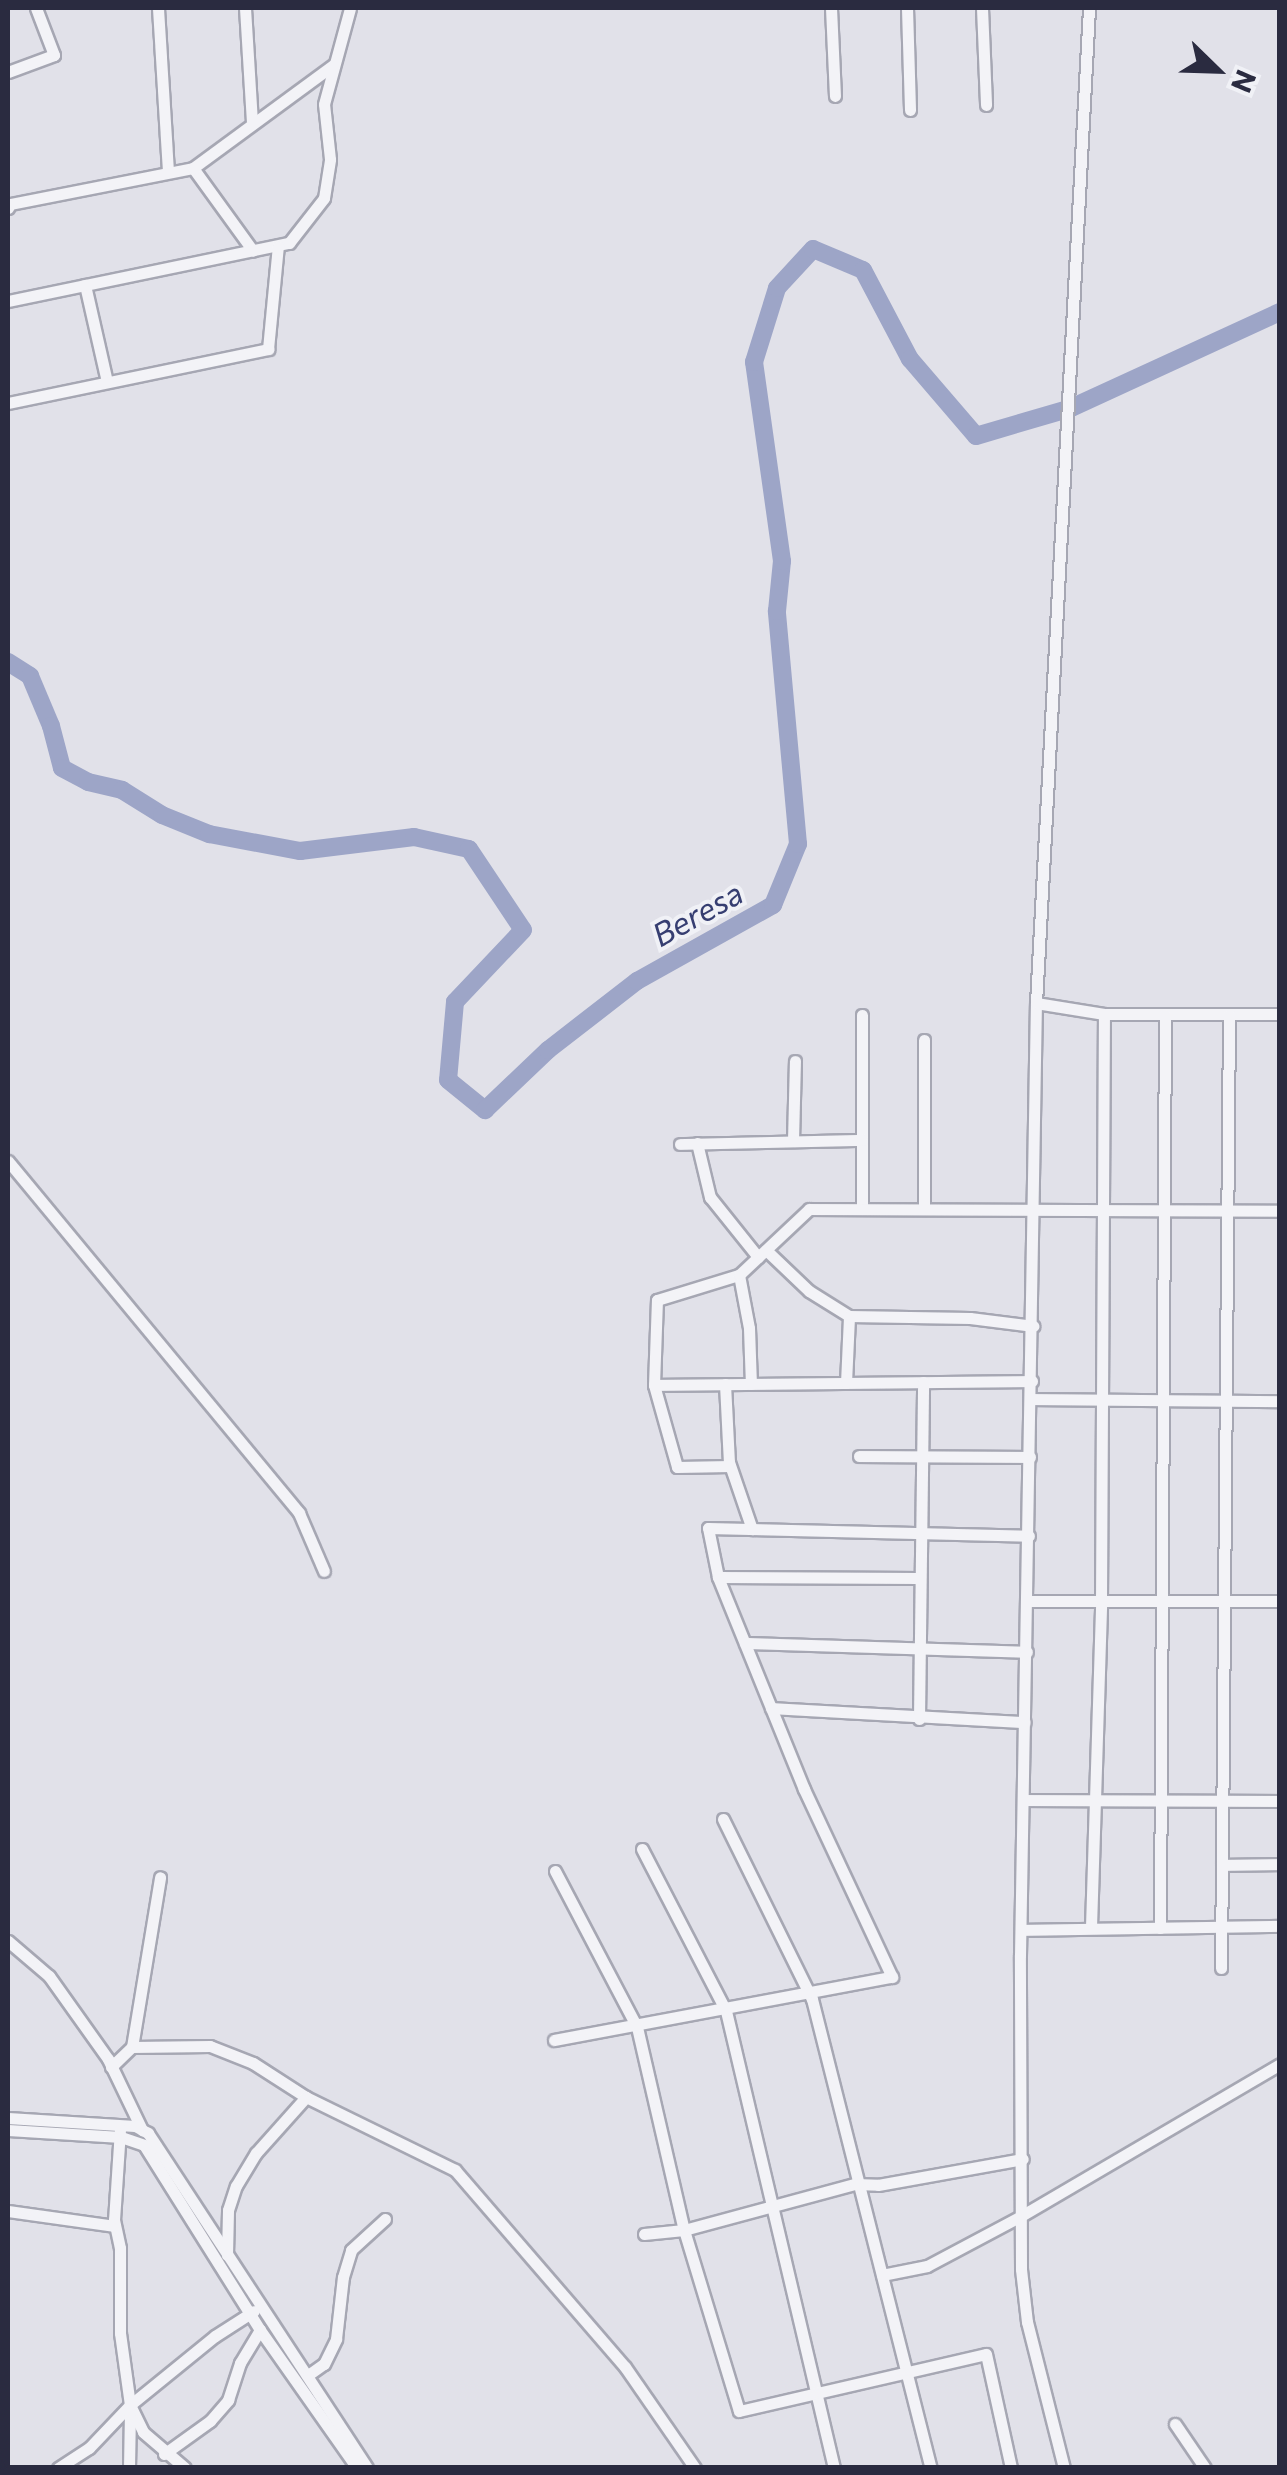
<!DOCTYPE html>
<html>
<head>
<meta charset="utf-8">
<style>
	body { margin:0 }
	#map { position:relative; width:1287px; height:2475px; overflow:hidden; background:#e1e1e9; font-family:Commissioner,sans-serif }
	div>[style] { position:absolute }
	.river>* { height:18px; margin:-9px; padding:0 9px; transform-origin:9px; border-radius:9px; background:#9da5c7 }
	.roads { filter:drop-shadow(2px 0 #a6a7b3) drop-shadow(-2px 0 #a6a7b3) drop-shadow(0 2px #a6a7b3) drop-shadow(0 -2px #a6a7b3) }
	.minor>* { height:11px; margin:-5.5px; padding:0 5.5px; transform-origin:5.5px; border-radius:5.5px; background:#f3f3f7 }
	span { translate:-50% -50%; white-space:nowrap; text-align:center; line-height:1.15; -webkit-text-stroke:8px #f0f1f6; paint-order:stroke }
	.water-label { font-size:32px; color:#363e71; font-style:italic }
	.frame { position:absolute; inset:0; border:10px solid #2a2b40; pointer-events:none }
	.north { position:absolute; left:1167px; top:20px; width:100px; height:100px; -webkit-text-stroke:8px #f0f1f6; paint-order:stroke; rotate:113deg; font-size:28px; font-weight:700; line-height:40px; text-align:center; color:#2a2b40 }
	.north::after { content:''; display:block; margin:auto; width:35px; height:45px; background:#2a2b40; clip-path:polygon(50% 0,100% 100%,50% 72%,0 100%) }
</style>
</head>
<body>
<div id="map">
	<div class="river">
		<div style="left:8px;top:662px;width:26px;rotate:32deg"></div>
		<div style="left:30px;top:676px;width:54px;rotate:67.2deg"></div>
		<div style="left:51px;top:726px;width:43px;rotate:75.3deg"></div>
		<div style="left:62px;top:768px;width:30px;rotate:28deg"></div>
		<div style="left:88px;top:782px;width:35px;rotate:13deg"></div>
		<div style="left:122px;top:790px;width:47px;rotate:32deg"></div>
		<div style="left:162px;top:815px;width:51px;rotate:22deg"></div>
		<div style="left:209px;top:834px;width:93px;rotate:10.6deg"></div>
		<div style="left:300px;top:851px;width:115px;rotate:-7deg"></div>
		<div style="left:414px;top:837px;width:56px;rotate:12.3deg"></div>
		<div style="left:469px;top:849px;width:97px;rotate:56.3deg"></div>
		<div style="left:523px;top:930px;width:99px;rotate:133.4deg"></div>
		<div style="left:455px;top:1002px;width:78px;rotate:95.1deg"></div>
		<div style="left:448px;top:1080px;width:48px;rotate:39deg"></div>
		<div style="left:485px;top:1110px;width:87px;rotate:-43.6deg"></div>
		<div style="left:548px;top:1050px;width:113px;rotate:-37.8deg"></div>
		<div style="left:637px;top:981px;width:156px;rotate:-29.2deg"></div>
		<div style="left:773px;top:905px;width:66px;rotate:-67.7deg"></div>
		<div style="left:798px;top:844px;width:234px;rotate:-95.2deg"></div>
		<div style="left:777px;top:611px;width:50px;rotate:-84.3deg"></div>
		<div style="left:782px;top:561px;width:201px;rotate:-98deg"></div>
		<div style="left:754px;top:362px;width:77px;rotate:-72.7deg"></div>
		<div style="left:777px;top:288px;width:53px;rotate:-47.3deg"></div>
		<div style="left:813px;top:249px;width:54px;rotate:22.8deg"></div>
		<div style="left:863px;top:270px;width:101px;rotate:62.2deg"></div>
		<div style="left:910px;top:359px;width:101px;rotate:49.4deg"></div>
		<div style="left:976px;top:436px;width:99px;rotate:-16.4deg"></div>
		<div style="left:1071px;top:408px;width:230px;rotate:-24.7deg"></div>
	</div>
	<div class="roads">
		<div class="minor">
			<div style="left:158px;top:8px;width:164px;rotate:86.5deg"></div>
			<div style="left:245px;top:8px;width:116px;rotate:86.5deg"></div>
			<div style="left:831px;top:8px;width:88px;rotate:87.4deg"></div>
			<div style="left:907px;top:8px;width:102px;rotate:88.3deg"></div>
			<div style="left:982px;top:8px;width:97px;rotate:87.6deg"></div>
			<div style="left:8px;top:72px;width:49px;rotate:-20.3deg"></div>
			<div style="left:54px;top:55px;width:50px;rotate:-111deg"></div>
			<div style="left:193px;top:168px;width:102px;rotate:54.1deg"></div>
			<div style="left:8px;top:208px;width:4px;rotate:-63deg"></div>
			<div style="left:10px;top:204px;width:187px;rotate:-11.1deg"></div>
			<div style="left:193px;top:168px;width:174px;rotate:-36.3deg"></div>
			<div style="left:85px;top:285px;width:99px;rotate:77.2deg"></div>
			<div style="left:8px;top:301px;width:287px;rotate:-11.7deg"></div>
			<div style="left:289px;top:243px;width:57px;rotate:-52.1deg"></div>
			<div style="left:324px;top:198px;width:39px;rotate:-81deg"></div>
			<div style="left:330px;top:159px;width:55px;rotate:-96.2deg"></div>
			<div style="left:324px;top:104px;width:99px;rotate:-74.8deg"></div>
			<div style="left:8px;top:403px;width:266px;rotate:-11.7deg"></div>
			<div style="left:268px;top:349px;width:103px;rotate:-84.5deg"></div>
			<div style="left:1036px;top:1003px;width:69px;rotate:9.2deg"></div>
			<div style="left:1104px;top:1014px;width:176px"></div>
			<div style="left:862px;top:1015px;width:194px;rotate:90deg"></div>
			<div style="left:793px;top:1141px;width:80px;rotate:-88.6deg"></div>
			<div style="left:697px;top:1143px;width:56px;rotate:76.5deg"></div>
			<div style="left:710px;top:1197px;width:77px;rotate:51.3deg"></div>
			<div style="left:680px;top:1144px;width:182px;rotate:-1.3deg"></div>
			<div style="left:8px;top:1161px;width:457px;rotate:50.4deg"></div>
			<div style="left:299px;top:1513px;width:63px;rotate:66.7deg"></div>
			<div style="left:924px;top:1209px;width:169px;rotate:-90deg"></div>
			<div style="left:766px;top:1250px;width:59px;rotate:43.6deg"></div>
			<div style="left:809px;top:1291px;width:47px;rotate:32deg"></div>
			<div style="left:739px;top:1275px;width:54px;rotate:79.3deg"></div>
			<div style="left:749px;top:1328px;width:56px;rotate:88deg"></div>
			<div style="left:1032px;top:1381px;width:378px;rotate:179.4deg"></div>
			<div style="left:654px;top:1385px;width:85px;rotate:-88deg"></div>
			<div style="left:657px;top:1300px;width:86px;rotate:-17deg"></div>
			<div style="left:739px;top:1275px;width:96px;rotate:-43.3deg"></div>
			<div style="left:809px;top:1209px;width:471px;rotate:0.2deg"></div>
			<div style="left:846px;top:1383px;width:67px;rotate:-87.4deg"></div>
			<div style="left:849px;top:1316px;width:121px;rotate:0.9deg"></div>
			<div style="left:970px;top:1318px;width:64px;rotate:7.2deg"></div>
			<div style="left:725px;top:1384px;width:78px;rotate:87.1deg"></div>
			<div style="left:729px;top:1462px;width:71px;rotate:71.1deg"></div>
			<div style="left:654px;top:1385px;width:85px;rotate:74.3deg"></div>
			<div style="left:677px;top:1467px;width:53px;rotate:-1.1deg"></div>
			<div style="left:1031px;top:1399px;width:249px;rotate:0.5deg"></div>
			<div style="left:859px;top:1456px;width:171px;rotate:0.3deg"></div>
			<div style="left:919px;top:1578px;width:201px;rotate:-179.7deg"></div>
			<div style="left:718px;top:1577px;width:50px;rotate:-101.5deg"></div>
			<div style="left:708px;top:1528px;width:321px;rotate:1.4deg"></div>
			<div style="left:1028px;top:1601px;width:252px"></div>
			<div style="left:745px;top:1643px;width:282px;rotate:1.8deg"></div>
			<div style="left:771px;top:1708px;width:254px;rotate:3.2deg"></div>
			<div style="left:919px;top:1719px;width:337px;rotate:-89.3deg"></div>
			<div style="left:1023px;top:1800px;width:257px;rotate:0.2deg"></div>
			<div style="left:723px;top:1819px;width:201px;rotate:63.7deg"></div>
			<div style="left:812px;top:1999px;width:484px;rotate:75.8deg"></div>
			<div style="left:642px;top:1849px;width:182px;rotate:62.6deg"></div>
			<div style="left:726px;top:2011px;width:470px;rotate:76.7deg"></div>
			<div style="left:1222px;top:1865px;width:58px;rotate:-1deg"></div>
			<div style="left:555px;top:1871px;width:176px;rotate:62.3deg"></div>
			<div style="left:637px;top:2027px;width:208px;rotate:77deg"></div>
			<div style="left:684px;top:2230px;width:189px;rotate:73.1deg"></div>
			<div style="left:739px;top:2411px;width:253px;rotate:-13deg"></div>
			<div style="left:986px;top:2354px;width:117px;rotate:77.6deg"></div>
			<div style="left:1091px;top:1927px;width:326px;rotate:-88.2deg"></div>
			<div style="left:1101px;top:1601px;width:587px;rotate:-89.71deg"></div>
			<div style="left:1160px;top:1928px;width:913px;rotate:-89.69deg"></div>
			<div style="left:1021px;top:1930px;width:259px;rotate:-0.9deg"></div>
			<div style="left:8px;top:1941px;width:54px;rotate:40.5deg"></div>
			<div style="left:49px;top:1976px;width:102px;rotate:54.6deg"></div>
			<div style="left:108px;top:2059px;width:79px;rotate:64.4deg"></div>
			<div style="left:1221px;top:1968px;width:953px;rotate:-89.52deg"></div>
			<div style="left:554px;top:2040px;width:344px;rotate:-10.6deg"></div>
			<div style="left:892px;top:1977px;width:208px;rotate:-115.1deg"></div>
			<div style="left:804px;top:1789px;width:229px;rotate:-112.1deg"></div>
			<div style="left:132px;top:2047px;width:78px;rotate:-0.7deg"></div>
			<div style="left:210px;top:2046px;width:46px;rotate:21.6deg"></div>
			<div style="left:253px;top:2063px;width:63px;rotate:32.7deg"></div>
			<div style="left:306px;top:2097px;width:166px;rotate:26.1deg"></div>
			<div style="left:455px;top:2170px;width:260px;rotate:49.2deg"></div>
			<div style="left:625px;top:2367px;width:123px;rotate:55.3deg"></div>
			<div style="left:111px;top:2067px;width:29px;rotate:-44deg"></div>
			<div style="left:132px;top:2047px;width:172px;rotate:-80.6deg"></div>
			<div style="left:8px;top:2118px;width:127px;rotate:3.6deg"></div>
			<div style="left:135px;top:2126px;width:15px;rotate:28deg"></div>
			<div style="left:148px;top:2133px;width:400px;rotate:56.8deg"></div>
			<div style="left:8px;top:2130px;width:113px;rotate:3.5deg"></div>
			<div style="left:121px;top:2137px;width:24px;rotate:19deg"></div>
			<div style="left:144px;top:2145px;width:218px;rotate:57.9deg"></div>
			<div style="left:260px;top:2330px;width:169px;rotate:54.9deg"></div>
			<div style="left:8px;top:2211px;width:108px;rotate:8deg"></div>
			<div style="left:644px;top:2234px;width:40px;rotate:-5.7deg"></div>
			<div style="left:684px;top:2230px;width:177px;rotate:-15.1deg"></div>
			<div style="left:855px;top:2184px;width:23px;rotate:2deg"></div>
			<div style="left:878px;top:2185px;width:147px;rotate:-10.2deg"></div>
			<div style="left:227px;top:2255px;width:45px;rotate:-88.7deg"></div>
			<div style="left:228px;top:2210px;width:25px;rotate:-72deg"></div>
			<div style="left:236px;top:2186px;width:39px;rotate:-59deg"></div>
			<div style="left:256px;top:2153px;width:75px;rotate:-48.2deg"></div>
			<div style="left:882px;top:2275px;width:46px;rotate:-11.3deg"></div>
			<div style="left:927px;top:2266px;width:106px;rotate:-28deg"></div>
			<div style="left:1021px;top:2216px;width:300px;rotate:-30.4deg"></div>
			<div style="left:308px;top:2375px;width:19px;rotate:-35deg"></div>
			<div style="left:324px;top:2364px;width:28px;rotate:-64deg"></div>
			<div style="left:336px;top:2339px;width:62px;rotate:-83.6deg"></div>
			<div style="left:343px;top:2277px;width:28px;rotate:-73deg"></div>
			<div style="left:351px;top:2250px;width:46px;rotate:-42.4deg"></div>
			<div style="left:130px;top:2405px;width:109px;rotate:-39.1deg"></div>
			<div style="left:215px;top:2336px;width:46px;rotate:-32.7deg"></div>
			<div style="left:130px;top:2405px;width:30px;rotate:64deg"></div>
			<div style="left:143px;top:2432px;width:55px;rotate:40.6deg"></div>
			<div style="left:1175px;top:2424px;width:53px;rotate:55.7deg"></div>
			<div style="left:164px;top:2454px;width:57px;rotate:-35.7deg"></div>
			<div style="left:210px;top:2421px;width:28px;rotate:-49deg"></div>
			<div style="left:228px;top:2400px;width:39px;rotate:-72deg"></div>
			<div style="left:240px;top:2363px;width:39px;rotate:-59deg"></div>
			<div style="left:58px;top:2468px;width:37px;rotate:-33deg"></div>
			<div style="left:89px;top:2448px;width:59px;rotate:-46.4deg"></div>
			<div style="left:130px;top:2405px;width:73px;rotate:-97.9deg"></div>
			<div style="left:120px;top:2333px;width:85px;rotate:-90deg"></div>
			<div style="left:120px;top:2248px;width:29px;rotate:-102deg"></div>
			<div style="left:114px;top:2220px;width:91px;rotate:-86.2deg"></div>
			<div style="left:129px;top:2468px;width:59px;rotate:-89deg"></div>
			<div style="left:1064px;top:2468px;width:151px;rotate:-104.2deg"></div>
			<div style="left:1027px;top:2322px;width:53px;rotate:-96.5deg"></div>
			<div style="left:1021px;top:2269px;width:314px;rotate:-90.2deg"></div>
			<div style="left:1020px;top:1955px;width:952px;rotate:-89.04deg"></div>
			<div style="left:1036px;top:1003px;width:996px;rotate:-86.95deg"></div>
		</div>
	</div>
	<div class="water-label">
		<span style="left:697px;top:913px;rotate:-29deg">Beresa</span>
	</div>
	<div class="frame"></div>
	<div class="north">N</div>
</div>
</body>
</html>
